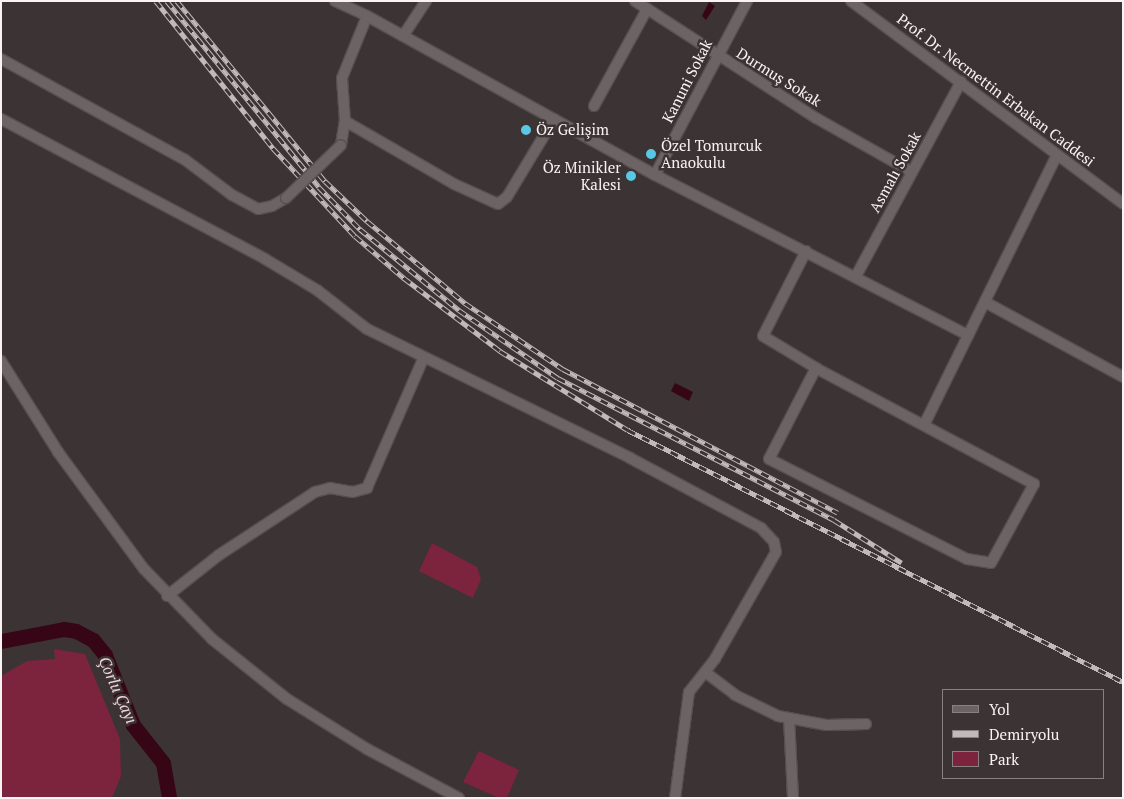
<!DOCTYPE html>
<html>
<head>
<meta charset="utf-8">
<style>
	body { margin:0 }
	#map { position:relative; width:1124px; height:799px; overflow:hidden; background:#3c3335; font-family:"PT Serif",serif }
	div>[style] { position:absolute }
	.green>* { inset:0; background:#7c233d }
	.water>* { inset:0; background:#370616 }
	.river>* { height:15px; margin:-7.5px; padding:0 7.5px; transform-origin:7.5px; border-radius:7.5px; background:#370616 }
	.roads { filter:drop-shadow(1px 0 #564f50) drop-shadow(-1px 0 #564f50) drop-shadow(0 1px #564f50) drop-shadow(0 -1px #564f50) }
	.minor>* { height:10px; margin:-5px; padding:0 5px; transform-origin:5px; border-radius:5px; background:#6c6364 }
	.rail>* { height:4.5px; margin-top:-2.25px; transform-origin:0; background:repeating-linear-gradient(90deg,#3c3335 0 8px,#c1babb 0 16px); box-sizing:border-box; border-block:1px solid #c1babb }
	.bridges { filter:drop-shadow(1px 0 #564f50) drop-shadow(-1px 0 #564f50) drop-shadow(0 1px #564f50) drop-shadow(0 -1px #564f50) }
	.minor-bridge>* { height:10px; margin:-5px; padding:0 5px; transform-origin:5px; border-radius:5px; background:#6c6364 }
	.dots>* { width:14px; height:14px; translate:-50% -50%; box-sizing:border-box; border:2px solid #3c3335; border-radius:50% }
	span { translate:-50% -50%; white-space:nowrap; text-align:center; line-height:1.15; -webkit-text-stroke:5px #3c3335; paint-order:stroke }
	.street-label { font-size:15px; color:#f9f3f4 }
	.poi-label { font-size:15px; color:#f9f3f4 }
	.left { translate:0 -50%; text-align:left }
	.right { translate:-100% -50%; text-align:right }
	.water-label { font-size:16px; color:#efd4d8; font-style:italic }
	.frame { position:absolute; inset:0; border:2px solid #f9f3f4; pointer-events:none }
	.legend { position:absolute; left:942px; top:689px; width:162px; height:90px; box-sizing:border-box; background:#3c3335; border:1px solid #888081; margin:0; padding:6px 9px; list-style:none; font-size:15px; color:#f9f3f4 }
	.legend li { display:flex; align-items:center; gap:10px; height:25px }
	.legend b { width:25px; border:1px solid #888081 }
</style>
</head>
<body>
<div id="map">
	<div class="green">
		<div style="clip-path:polygon(432px 543px,477px 567px,481px 579px,473px 598px,419px 571px)"></div>
		<div style="clip-path:polygon(54px 649px,85px 654px,120px 739px,121px 776px,112px 798px,6px 798px,1px 795px,1px 676px,27px 661px,55px 659px)"></div>
		<div style="clip-path:polygon(479px 751px,519px 770px,507px 798px,499px 798px,463px 782px)"></div>
	</div>
	<div class="water">
		<div style="clip-path:polygon(709px 2px,715px 6px,706px 20px,702px 16px)"></div>
		<div style="clip-path:polygon(675px 383px,693px 392px,689px 401px,671px 391px)"></div>
	</div>
	<div class="river">
		<div style="left:1px;top:641px;width:64px;rotate:-10.8deg"></div>
		<div style="left:64px;top:629px;width:12px;rotate:9deg"></div>
		<div style="left:76px;top:631px;width:19px;rotate:28deg"></div>
		<div style="left:93px;top:640px;width:19px;rotate:51deg"></div>
		<div style="left:105px;top:655px;width:75px;rotate:68.2deg"></div>
		<div style="left:133px;top:725px;width:48px;rotate:51.7deg"></div>
		<div style="left:163px;top:763px;width:36px;rotate:80deg"></div>
	</div>
	<div class="roads">
		<div class="minor">
			<div style="left:335px;top:1px;width:35px;rotate:25deg"></div>
			<div style="left:367px;top:16px;width:329px;rotate:28.9deg"></div>
			<div style="left:655px;top:175px;width:352px;rotate:27.1deg"></div>
			<div style="left:635px;top:1px;width:216px;rotate:32.9deg"></div>
			<div style="left:816px;top:118px;width:110px;rotate:29.4deg"></div>
			<div style="left:851px;top:1px;width:339px;rotate:36.7deg"></div>
			<div style="left:403px;top:36px;width:42px;rotate:-56.7deg"></div>
			<div style="left:1px;top:59px;width:209px;rotate:28.7deg"></div>
			<div style="left:184px;top:159px;width:60px;rotate:36.9deg"></div>
			<div style="left:232px;top:195px;width:30px;rotate:28deg"></div>
			<div style="left:258px;top:209px;width:14px;rotate:-12deg"></div>
			<div style="left:272px;top:206px;width:16px;rotate:-30deg"></div>
			<div style="left:594px;top:106px;width:111px;rotate:-61.3deg"></div>
			<div style="left:1px;top:119px;width:299px;rotate:27.9deg"></div>
			<div style="left:265px;top:259px;width:61px;rotate:30.8deg"></div>
			<div style="left:317px;top:290px;width:63px;rotate:38deg"></div>
			<div style="left:367px;top:329px;width:293px;rotate:26.1deg"></div>
			<div style="left:630px;top:458px;width:149px;rotate:28.1deg"></div>
			<div style="left:761px;top:528px;width:19px;rotate:47deg"></div>
			<div style="left:774px;top:542px;width:10px;rotate:79deg"></div>
			<div style="left:776px;top:552px;width:123px;rotate:119.7deg"></div>
			<div style="left:715px;top:659px;width:42px;rotate:128.2deg"></div>
			<div style="left:689px;top:692px;width:107px;rotate:97.5deg"></div>
			<div style="left:345px;top:121px;width:126px;rotate:30deg"></div>
			<div style="left:454px;top:184px;width:48px;rotate:24.4deg"></div>
			<div style="left:498px;top:204px;width:11px;rotate:-38deg"></div>
			<div style="left:507px;top:197px;width:91px;rotate:-58.9deg"></div>
			<div style="left:341px;top:145px;width:24px;rotate:-81deg"></div>
			<div style="left:345px;top:121px;width:43px;rotate:-94deg"></div>
			<div style="left:342px;top:78px;width:67px;rotate:-68deg"></div>
			<div style="left:655px;top:175px;width:197px;rotate:-62.1deg"></div>
			<div style="left:806px;top:251px;width:95px;rotate:116.8deg"></div>
			<div style="left:763px;top:336px;width:62px;rotate:31.1deg"></div>
			<div style="left:816px;top:368px;width:102px;rotate:117.3deg"></div>
			<div style="left:769px;top:459px;width:222px;rotate:26.8deg"></div>
			<div style="left:967px;top:559px;width:24px;rotate:9deg"></div>
			<div style="left:991px;top:563px;width:90px;rotate:-61.4deg"></div>
			<div style="left:1034px;top:484px;width:247px;rotate:-152deg"></div>
			<div style="left:856px;top:276px;width:221px;rotate:-61.6deg"></div>
			<div style="left:985px;top:302px;width:157px;rotate:28.5deg"></div>
			<div style="left:1px;top:361px;width:107px;rotate:57.9deg"></div>
			<div style="left:58px;top:452px;width:145px;rotate:53.7deg"></div>
			<div style="left:144px;top:569px;width:98px;rotate:45.8deg"></div>
			<div style="left:212px;top:639px;width:96px;rotate:38.7deg"></div>
			<div style="left:287px;top:699px;width:94px;rotate:32deg"></div>
			<div style="left:367px;top:749px;width:104px;rotate:28deg"></div>
			<div style="left:924px;top:425px;width:301px;rotate:-63.8deg"></div>
			<div style="left:167px;top:596px;width:66px;rotate:-38.3deg"></div>
			<div style="left:219px;top:555px;width:115px;rotate:-33.3deg"></div>
			<div style="left:315px;top:492px;width:16px;rotate:-15deg"></div>
			<div style="left:330px;top:488px;width:23px;rotate:10deg"></div>
			<div style="left:353px;top:492px;width:15px;rotate:-16deg"></div>
			<div style="left:367px;top:488px;width:141px;rotate:-66.5deg"></div>
			<div style="left:705px;top:672px;width:38px;rotate:37deg"></div>
			<div style="left:735px;top:695px;width:48px;rotate:26deg"></div>
			<div style="left:778px;top:716px;width:49px;rotate:10.6deg"></div>
			<div style="left:826px;top:725px;width:40px;rotate:-1.4deg"></div>
			<div style="left:789px;top:718px;width:80px;rotate:87.1deg"></div>
		</div>
	</div>
	<div class="rail">
		<div style="left:156px;top:1px;width:188px;rotate:51.5deg"></div>
		<div style="left:273px;top:148px;width:120px;rotate:47deg"></div>
		<div style="left:355px;top:236px;width:65px;rotate:40.6deg"></div>
		<div style="left:404px;top:278px;width:121px;rotate:37.2deg"></div>
		<div style="left:500px;top:351px;width:150px;rotate:31.7deg"></div>
		<div style="left:628px;top:430px;width:555px;rotate:26.98deg"></div>
		<div style="left:167px;top:1px;width:240px;rotate:50.7deg"></div>
		<div style="left:319px;top:187px;width:59px;rotate:45.7deg"></div>
		<div style="left:360px;top:229px;width:128px;rotate:39.3deg"></div>
		<div style="left:459px;top:310px;width:120px;rotate:34.5deg"></div>
		<div style="left:558px;top:378px;width:310px;rotate:27.2deg"></div>
		<div style="left:834px;top:520px;width:80px;rotate:32.3deg"></div>
		<div style="left:177px;top:1px;width:233px;rotate:50.6deg"></div>
		<div style="left:325px;top:181px;width:58px;rotate:43.6deg"></div>
		<div style="left:367px;top:221px;width:128px;rotate:39.9deg"></div>
		<div style="left:465px;top:303px;width:118px;rotate:34deg"></div>
		<div style="left:563px;top:369px;width:310px;rotate:27.6deg"></div>
	</div>
	<div class="bridges">
		<div class="minor-bridge">
			<div style="left:286px;top:198px;width:76px;rotate:-43.9deg"></div>
		</div>
	</div>
	<div class="dots">
		<div style="left:526px;top:130px;background:#59c8e4"></div>
		<div style="left:651px;top:154px;background:#59c8e4"></div>
		<div style="left:631px;top:176px;background:#59c8e4"></div>
	</div>
	<div class="street-label">
		<span style="left:779px;top:77px;rotate:32deg">Durmuş Sokak</span>
		<span style="left:687px;top:81px;rotate:-63deg">Kanuni Sokak</span>
		<span style="left:996px;top:90px;rotate:37deg">Prof. Dr. Necmettin Erbakan Caddesi</span>
		<span style="left:895px;top:172px;rotate:-61deg">Asmalı Sokak</span>
	</div>
	<div class="poi-label">
		<span class="left" style="left:536px;top:130px">Öz Gelişim</span>
		<span class="left" style="left:661px;top:154px">Özel Tomurcuk<br>Anaokulu</span>
		<span class="right" style="left:621px;top:176px">Öz Minikler<br>Kalesi</span>
	</div>
	<div class="water-label">
		<span style="left:118px;top:690px;rotate:66deg">Çorlu Çayı</span>
	</div>
	<div class="frame"></div>
	<ul class="legend">
	<li><b style="height:6px;background:#6c6364"></b>Yol</li>
	<li><b style="height:6px;background:#c1babb"></b>Demiryolu</li>
	<li><b style="height:14px;background:#7c233d"></b>Park</li>
	</ul>
</div>
</body>
</html>
